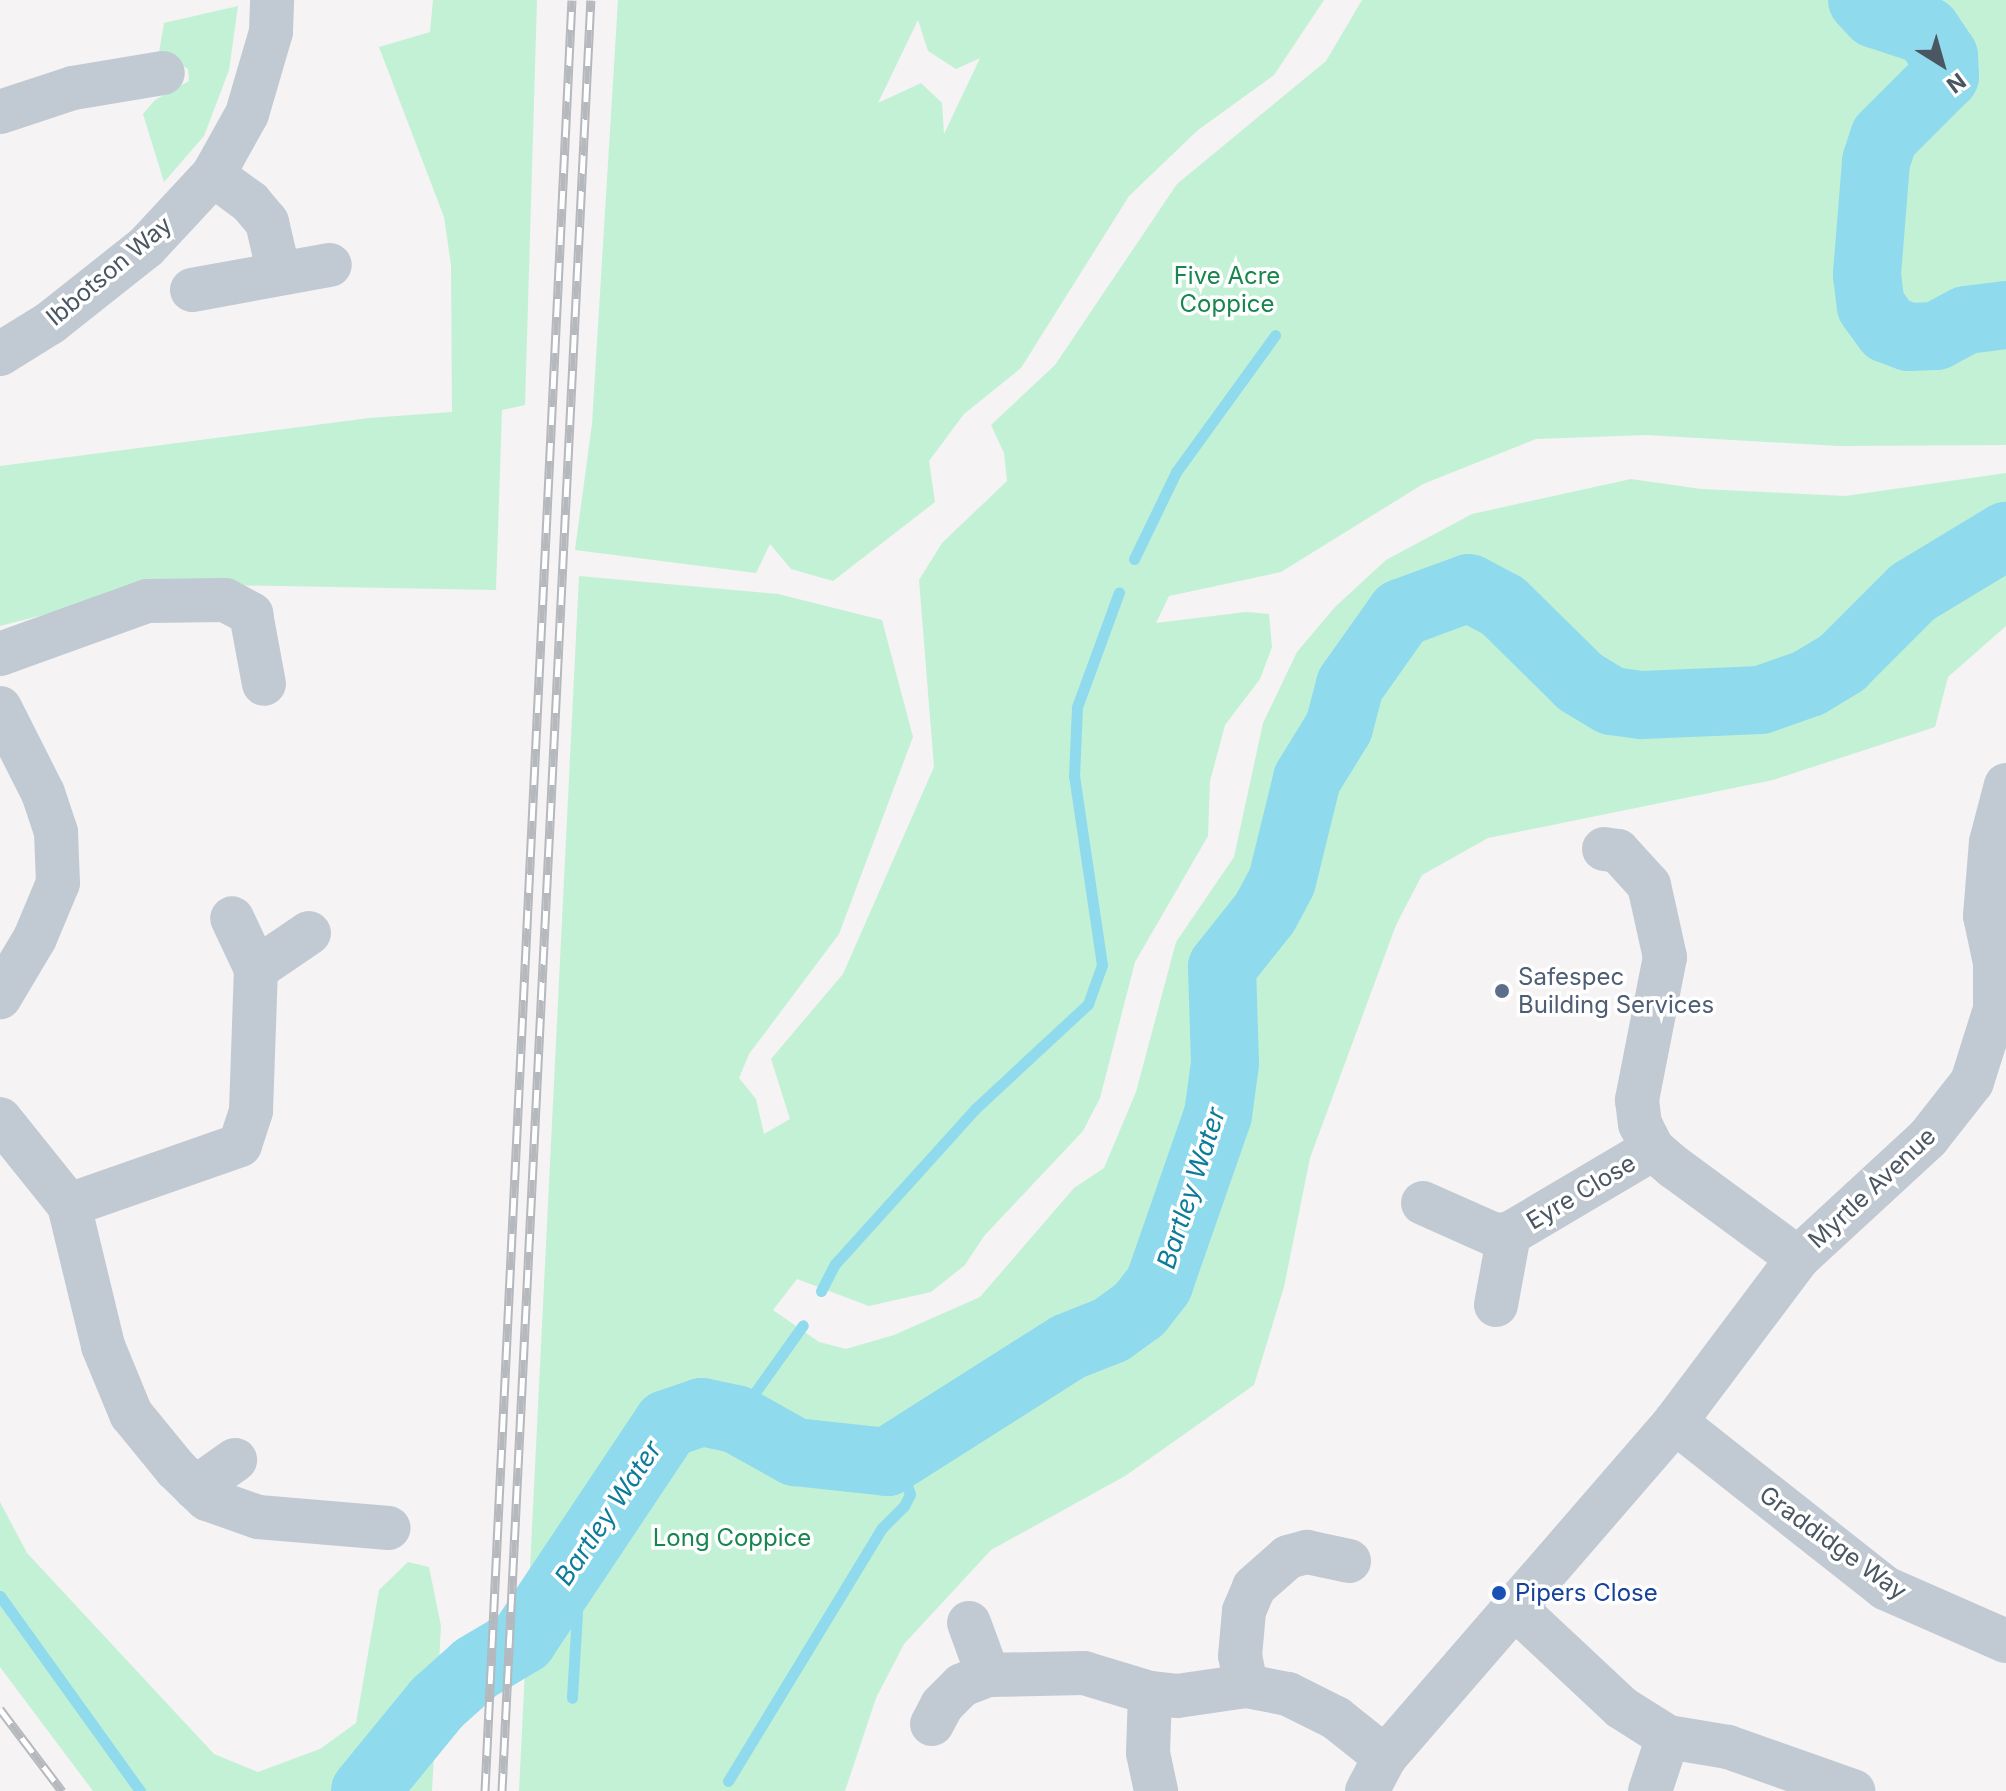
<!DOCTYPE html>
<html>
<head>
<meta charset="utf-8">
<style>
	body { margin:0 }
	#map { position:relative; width:2006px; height:1791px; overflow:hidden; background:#f5f3f3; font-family:Inter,sans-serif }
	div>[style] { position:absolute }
	.green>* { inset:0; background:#c3f1d5 }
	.stream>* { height:11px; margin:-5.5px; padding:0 5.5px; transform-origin:5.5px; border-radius:5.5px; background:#90daee }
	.river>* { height:68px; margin:-34px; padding:0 34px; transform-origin:34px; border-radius:34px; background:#90daee }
	.minor>* { height:44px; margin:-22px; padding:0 22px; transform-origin:22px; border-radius:22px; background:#c1cad2 }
	.rail>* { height:9px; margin-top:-4.5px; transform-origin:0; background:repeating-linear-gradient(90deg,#fff 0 18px,#b5b8bd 0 36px); box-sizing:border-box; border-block:2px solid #b5b8bd }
	.dots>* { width:22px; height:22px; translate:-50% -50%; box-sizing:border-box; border:4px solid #fff; border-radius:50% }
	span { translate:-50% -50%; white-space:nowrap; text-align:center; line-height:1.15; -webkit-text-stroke:7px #fff; paint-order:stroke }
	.street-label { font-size:24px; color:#4a5661 }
	.park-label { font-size:24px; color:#17864f }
	.service-label { font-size:24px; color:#4e5e75 }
	.left { translate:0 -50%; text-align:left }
	.transit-label { font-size:24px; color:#164399 }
	.water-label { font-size:26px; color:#0c7c9b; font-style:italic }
	.north { position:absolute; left:1902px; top:24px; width:80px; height:80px; -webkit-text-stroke:6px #fff; paint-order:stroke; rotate:143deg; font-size:22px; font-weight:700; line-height:32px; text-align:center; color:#4a5661 }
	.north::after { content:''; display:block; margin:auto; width:28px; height:36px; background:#4a5661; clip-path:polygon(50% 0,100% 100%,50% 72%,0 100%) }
</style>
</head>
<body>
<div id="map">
	<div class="green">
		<div style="clip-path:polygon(433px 0,537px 0,525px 405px,502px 410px,496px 590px,165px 584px,0 626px,0 466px,369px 418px,452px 412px,451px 265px,444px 217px,379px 47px,430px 32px)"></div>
		<div style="clip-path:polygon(evenodd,618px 0,1324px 0,1274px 75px,1198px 130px,1129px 196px,1021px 368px,964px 414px,929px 461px,935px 502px,833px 581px,791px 569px,770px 544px,756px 573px,575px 550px,592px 424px,618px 0,918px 20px,928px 51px,956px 69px,980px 58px,944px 134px,942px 103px,921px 83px,878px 103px,918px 20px)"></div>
		<div style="clip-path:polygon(1362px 0,2006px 0,2006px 445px,1839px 446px,1646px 435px,1536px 439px,1423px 484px,1281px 572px,1169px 596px,1156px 623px,1246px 612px,1269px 614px,1272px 647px,1260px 679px,1225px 725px,1210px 781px,1208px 836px,1135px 962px,1100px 1098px,1083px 1131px,984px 1236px,965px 1265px,931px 1292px,869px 1306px,797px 1279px,773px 1310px,819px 1342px,846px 1349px,894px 1335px,980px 1297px,1074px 1188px,1104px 1168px,1136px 1092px,1176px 942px,1234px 857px,1263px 723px,1297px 652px,1335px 607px,1386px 560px,1472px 514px,1631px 479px,1701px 489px,1845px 496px,2006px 473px,2006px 626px,1948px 677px,1935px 727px,1773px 780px,1488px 838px,1422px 875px,1396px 925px,1310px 1158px,1284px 1287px,1254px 1385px,1125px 1476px,991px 1550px,904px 1644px,876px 1698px,845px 1791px,519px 1791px,579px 576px,778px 594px,882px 620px,913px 737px,839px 934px,749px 1054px,739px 1078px,756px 1099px,764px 1134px,790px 1119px,771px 1059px,843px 974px,934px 767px,919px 580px,942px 543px,1007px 481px,1004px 453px,991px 425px,1055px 365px,1177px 184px,1326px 61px)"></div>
		<div style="clip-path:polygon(238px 6px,229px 70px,204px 136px,164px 182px,143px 114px,155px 100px,189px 81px,188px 69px,159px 52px,164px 23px)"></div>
		<div style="clip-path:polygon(0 1502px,27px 1553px,214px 1754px,258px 1772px,320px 1749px,356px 1723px,379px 1590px,408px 1562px,429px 1567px,441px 1626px,432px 1791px,93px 1791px,0 1667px)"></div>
	</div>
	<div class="stream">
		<div style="left:1134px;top:559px;width:97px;rotate:-64.2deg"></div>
		<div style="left:1176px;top:472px;width:169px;rotate:-54.1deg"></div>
		<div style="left:821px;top:1291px;width:30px;rotate:-63deg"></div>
		<div style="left:835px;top:1264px;width:209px;rotate:-47.9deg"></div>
		<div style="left:975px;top:1109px;width:154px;rotate:-42.9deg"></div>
		<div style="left:1088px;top:1004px;width:41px;rotate:-70.3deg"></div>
		<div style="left:1102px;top:965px;width:191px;rotate:-98.4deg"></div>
		<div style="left:1074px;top:776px;width:69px;rotate:-87.5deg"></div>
		<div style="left:1077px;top:707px;width:122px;rotate:-69.9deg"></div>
		<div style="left:736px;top:1419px;width:115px;rotate:-54.5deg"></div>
		<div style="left:559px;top:1591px;width:28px;rotate:51deg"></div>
		<div style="left:577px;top:1613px;width:85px;rotate:93.4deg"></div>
		<div style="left:0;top:1596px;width:240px;rotate:54.3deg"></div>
		<div style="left:728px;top:1781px;width:296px;rotate:-58.7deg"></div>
		<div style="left:882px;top:1528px;width:31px;rotate:-45deg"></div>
		<div style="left:904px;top:1506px;width:13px;rotate:-63deg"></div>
		<div style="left:910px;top:1494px;width:40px;rotate:-108.9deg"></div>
	</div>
	<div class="river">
		<div style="left:1862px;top:0;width:19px;rotate:47deg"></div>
		<div style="left:1875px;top:14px;width:55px;rotate:18.1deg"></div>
		<div style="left:1927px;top:31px;width:30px;rotate:56deg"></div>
		<div style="left:1944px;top:56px;width:20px;rotate:87deg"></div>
		<div style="left:1945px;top:76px;width:86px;rotate:135deg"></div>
		<div style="left:1884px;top:137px;width:26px;rotate:108deg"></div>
		<div style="left:1876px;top:162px;width:113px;rotate:94.6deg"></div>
		<div style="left:1867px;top:275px;width:31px;rotate:83deg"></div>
		<div style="left:1871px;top:306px;width:29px;rotate:54deg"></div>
		<div style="left:1888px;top:329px;width:22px;rotate:21deg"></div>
		<div style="left:1909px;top:337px;width:27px;rotate:-2deg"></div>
		<div style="left:1936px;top:336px;width:34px;rotate:-28deg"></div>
		<div style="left:1966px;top:320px;width:40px;rotate:-7.1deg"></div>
		<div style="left:365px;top:1791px;width:114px;rotate:-50.7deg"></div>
		<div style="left:437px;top:1703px;width:52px;rotate:-41.9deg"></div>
		<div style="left:476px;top:1668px;width:55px;rotate:-30.8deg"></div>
		<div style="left:523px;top:1640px;width:260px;rotate:-56.3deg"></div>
		<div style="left:667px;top:1424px;width:37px;rotate:-19deg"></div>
		<div style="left:702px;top:1412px;width:35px;rotate:12deg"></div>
		<div style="left:736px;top:1419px;width:68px;rotate:29.2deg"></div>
		<div style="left:795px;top:1452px;width:93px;rotate:6.2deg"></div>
		<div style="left:887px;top:1462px;width:214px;rotate:-32.4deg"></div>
		<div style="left:1068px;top:1347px;width:46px;rotate:-21.6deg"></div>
		<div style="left:1111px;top:1330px;width:34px;rotate:-36deg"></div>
		<div style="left:1139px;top:1310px;width:33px;rotate:-52deg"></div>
		<div style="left:1159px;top:1284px;width:179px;rotate:-70.8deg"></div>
		<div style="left:1218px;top:1115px;width:52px;rotate:-82.3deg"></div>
		<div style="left:1225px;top:1063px;width:96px;rotate:-91.8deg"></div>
		<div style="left:1222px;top:967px;width:69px;rotate:-51.5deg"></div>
		<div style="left:1265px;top:913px;width:36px;rotate:-62deg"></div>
		<div style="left:1282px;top:881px;width:105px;rotate:-76.2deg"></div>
		<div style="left:1307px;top:779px;width:61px;rotate:-58.4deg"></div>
		<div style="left:1339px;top:727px;width:43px;rotate:-75.3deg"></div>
		<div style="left:1350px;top:685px;width:88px;rotate:-54.7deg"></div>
		<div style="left:1401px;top:613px;width:72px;rotate:-20.2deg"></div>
		<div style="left:1469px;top:588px;width:38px;rotate:28deg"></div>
		<div style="left:1503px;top:606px;width:108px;rotate:44.6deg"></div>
		<div style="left:1580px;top:682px;width:37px;rotate:31deg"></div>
		<div style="left:1612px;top:701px;width:30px;rotate:8deg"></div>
		<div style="left:1642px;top:705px;width:119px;rotate:-2.4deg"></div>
		<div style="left:1761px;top:700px;width:51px;rotate:-19.5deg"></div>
		<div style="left:1809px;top:683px;width:39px;rotate:-31deg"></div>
		<div style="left:1842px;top:663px;width:100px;rotate:-45deg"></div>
		<div style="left:1913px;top:592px;width:109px;rotate:-31.1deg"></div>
	</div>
	<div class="minor">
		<div style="left:0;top:112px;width:77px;rotate:-18.2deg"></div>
		<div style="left:73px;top:88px;width:91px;rotate:-9.5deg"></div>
		<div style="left:213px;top:175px;width:46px;rotate:36.1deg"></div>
		<div style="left:250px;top:202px;width:26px;rotate:50deg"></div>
		<div style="left:267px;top:222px;width:53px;rotate:77deg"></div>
		<div style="left:192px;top:290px;width:140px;rotate:-10.3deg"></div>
		<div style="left:0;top:354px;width:59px;rotate:-31.8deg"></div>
		<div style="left:50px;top:323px;width:122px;rotate:-38.4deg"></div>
		<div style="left:146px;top:247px;width:98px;rotate:-47.1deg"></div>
		<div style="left:213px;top:175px;width:70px;rotate:-60.9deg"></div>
		<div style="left:247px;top:114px;width:85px;rotate:-73.7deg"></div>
		<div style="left:271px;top:32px;width:32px;rotate:-88deg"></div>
		<div style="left:0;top:654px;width:156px;rotate:-19.8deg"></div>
		<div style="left:147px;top:601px;width:78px;rotate:-0.7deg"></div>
		<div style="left:225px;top:600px;width:30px;rotate:28deg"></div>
		<div style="left:251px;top:614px;width:71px;rotate:79.5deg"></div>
		<div style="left:0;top:708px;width:95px;rotate:63.2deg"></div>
		<div style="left:43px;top:793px;width:41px;rotate:71.6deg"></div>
		<div style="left:56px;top:832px;width:51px;rotate:87.8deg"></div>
		<div style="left:58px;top:883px;width:60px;rotate:112.7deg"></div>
		<div style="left:35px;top:938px;width:69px;rotate:120.7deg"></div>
		<div style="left:1604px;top:849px;width:14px;rotate:8deg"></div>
		<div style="left:1618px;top:851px;width:46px;rotate:47.6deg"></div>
		<div style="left:1649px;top:885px;width:74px;rotate:77.5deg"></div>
		<div style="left:1665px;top:957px;width:146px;rotate:101.1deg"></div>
		<div style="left:1637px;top:1100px;width:24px;rotate:83deg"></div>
		<div style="left:1640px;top:1124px;width:28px;rotate:63deg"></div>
		<div style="left:1653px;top:1149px;width:28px;rotate:41deg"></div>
		<div style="left:1674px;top:1167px;width:154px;rotate:36.3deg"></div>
		<div style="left:256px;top:969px;width:64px;rotate:-34.2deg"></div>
		<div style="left:0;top:1119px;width:110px;rotate:51.3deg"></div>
		<div style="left:69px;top:1205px;width:145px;rotate:76.4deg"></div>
		<div style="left:103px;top:1346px;width:74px;rotate:67.6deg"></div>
		<div style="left:131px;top:1414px;width:71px;rotate:50.7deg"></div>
		<div style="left:176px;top:1469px;width:43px;rotate:44.1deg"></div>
		<div style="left:207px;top:1499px;width:54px;rotate:19.4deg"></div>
		<div style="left:258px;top:1517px;width:131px;rotate:4.8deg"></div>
		<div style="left:1423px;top:1203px;width:79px;rotate:24deg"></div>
		<div style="left:1495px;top:1235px;width:14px;rotate:-4deg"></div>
		<div style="left:1509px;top:1234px;width:167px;rotate:-30.6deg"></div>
		<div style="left:69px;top:1205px;width:181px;rotate:-19.3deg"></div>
		<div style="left:240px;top:1145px;width:36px;rotate:-72deg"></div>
		<div style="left:251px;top:1111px;width:142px;rotate:-88deg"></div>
		<div style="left:256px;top:969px;width:56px;rotate:-115.2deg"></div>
		<div style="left:1496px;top:1305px;width:72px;rotate:-79.6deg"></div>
		<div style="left:1675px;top:1422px;width:268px;rotate:38.3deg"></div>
		<div style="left:1885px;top:1588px;width:132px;rotate:23.7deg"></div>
		<div style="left:195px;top:1488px;width:49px;rotate:-35deg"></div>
		<div style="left:1515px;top:1608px;width:146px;rotate:43.1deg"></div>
		<div style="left:1622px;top:1708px;width:54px;rotate:32.2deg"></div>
		<div style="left:1668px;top:1737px;width:61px;rotate:9.5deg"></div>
		<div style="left:1728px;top:1747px;width:133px;rotate:19.4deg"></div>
		<div style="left:969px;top:1623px;width:55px;rotate:69.9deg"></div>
		<div style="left:1246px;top:1686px;width:31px;rotate:-101deg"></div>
		<div style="left:1240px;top:1656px;width:45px;rotate:-84.9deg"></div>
		<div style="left:1244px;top:1611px;width:26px;rotate:-67deg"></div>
		<div style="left:1254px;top:1587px;width:45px;rotate:-41.4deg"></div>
		<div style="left:1288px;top:1557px;width:20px;rotate:-15deg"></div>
		<div style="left:1307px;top:1552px;width:43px;rotate:12.1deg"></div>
		<div style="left:1150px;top:1693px;width:60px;rotate:91.9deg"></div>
		<div style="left:1148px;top:1753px;width:39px;rotate:78deg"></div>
		<div style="left:932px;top:1724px;width:21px;rotate:-62deg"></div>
		<div style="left:942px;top:1705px;width:28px;rotate:-45deg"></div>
		<div style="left:962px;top:1685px;width:28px;rotate:-21deg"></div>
		<div style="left:988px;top:1675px;width:96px;rotate:-1.2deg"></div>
		<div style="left:1084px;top:1673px;width:69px;rotate:16.9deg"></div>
		<div style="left:1150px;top:1693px;width:27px;rotate:6deg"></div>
		<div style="left:1177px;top:1696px;width:70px;rotate:-8.2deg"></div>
		<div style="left:1246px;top:1686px;width:43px;rotate:10.8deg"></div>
		<div style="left:1288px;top:1694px;width:54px;rotate:26.6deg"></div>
		<div style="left:1336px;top:1718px;width:63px;rotate:38.5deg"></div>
		<div style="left:1367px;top:1791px;width:38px;rotate:-62deg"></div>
		<div style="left:1385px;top:1757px;width:443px;rotate:-49.1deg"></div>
		<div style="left:1675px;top:1422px;width:205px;rotate:-53.1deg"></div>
		<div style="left:1798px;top:1258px;width:177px;rotate:-42.7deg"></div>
		<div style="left:1928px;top:1138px;width:71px;rotate:-51.8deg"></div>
		<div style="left:1972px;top:1082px;width:77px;rotate:-72.5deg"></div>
		<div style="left:1995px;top:1009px;width:46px;rotate:-90deg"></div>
		<div style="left:1995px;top:963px;width:48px;rotate:-102deg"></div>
		<div style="left:1985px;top:916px;width:74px;rotate:-85.4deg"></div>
		<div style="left:1991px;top:842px;width:59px;rotate:-75.3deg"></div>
		<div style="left:1650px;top:1791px;width:57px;rotate:-71.6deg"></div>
	</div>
	<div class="rail">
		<div style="left:0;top:1709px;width:103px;rotate:52.9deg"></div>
		<div style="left:485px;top:1791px;width:1793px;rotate:-87.22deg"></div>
		<div style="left:502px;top:1791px;width:1793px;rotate:-87.16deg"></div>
	</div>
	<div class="dots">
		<div style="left:1502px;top:991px;background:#5c6f8a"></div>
		<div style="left:1499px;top:1593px;background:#1a4fb4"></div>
	</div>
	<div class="street-label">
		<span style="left:109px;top:271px;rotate:-40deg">Ibbotson Way</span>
		<span style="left:1872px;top:1188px;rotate:-43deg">Myrtle Avenue</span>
		<span style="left:1581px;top:1192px;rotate:-31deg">Eyre Close</span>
		<span style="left:1833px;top:1543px;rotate:36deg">Graddidge Way</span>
	</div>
	<div class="park-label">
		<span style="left:1227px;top:290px">Five Acre<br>Coppice</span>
		<span style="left:732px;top:1538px">Long Coppice</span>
	</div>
	<div class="service-label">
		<span class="left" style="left:1518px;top:991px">Safespec<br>Building Services</span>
	</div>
	<div class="transit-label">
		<span class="left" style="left:1515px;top:1593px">Pipers Close</span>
	</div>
	<div class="water-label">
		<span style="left:1191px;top:1188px;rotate:-72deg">Bartley Water</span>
		<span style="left:608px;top:1513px;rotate:-56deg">Bartley Water</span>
	</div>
	<div class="north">N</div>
</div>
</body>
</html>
